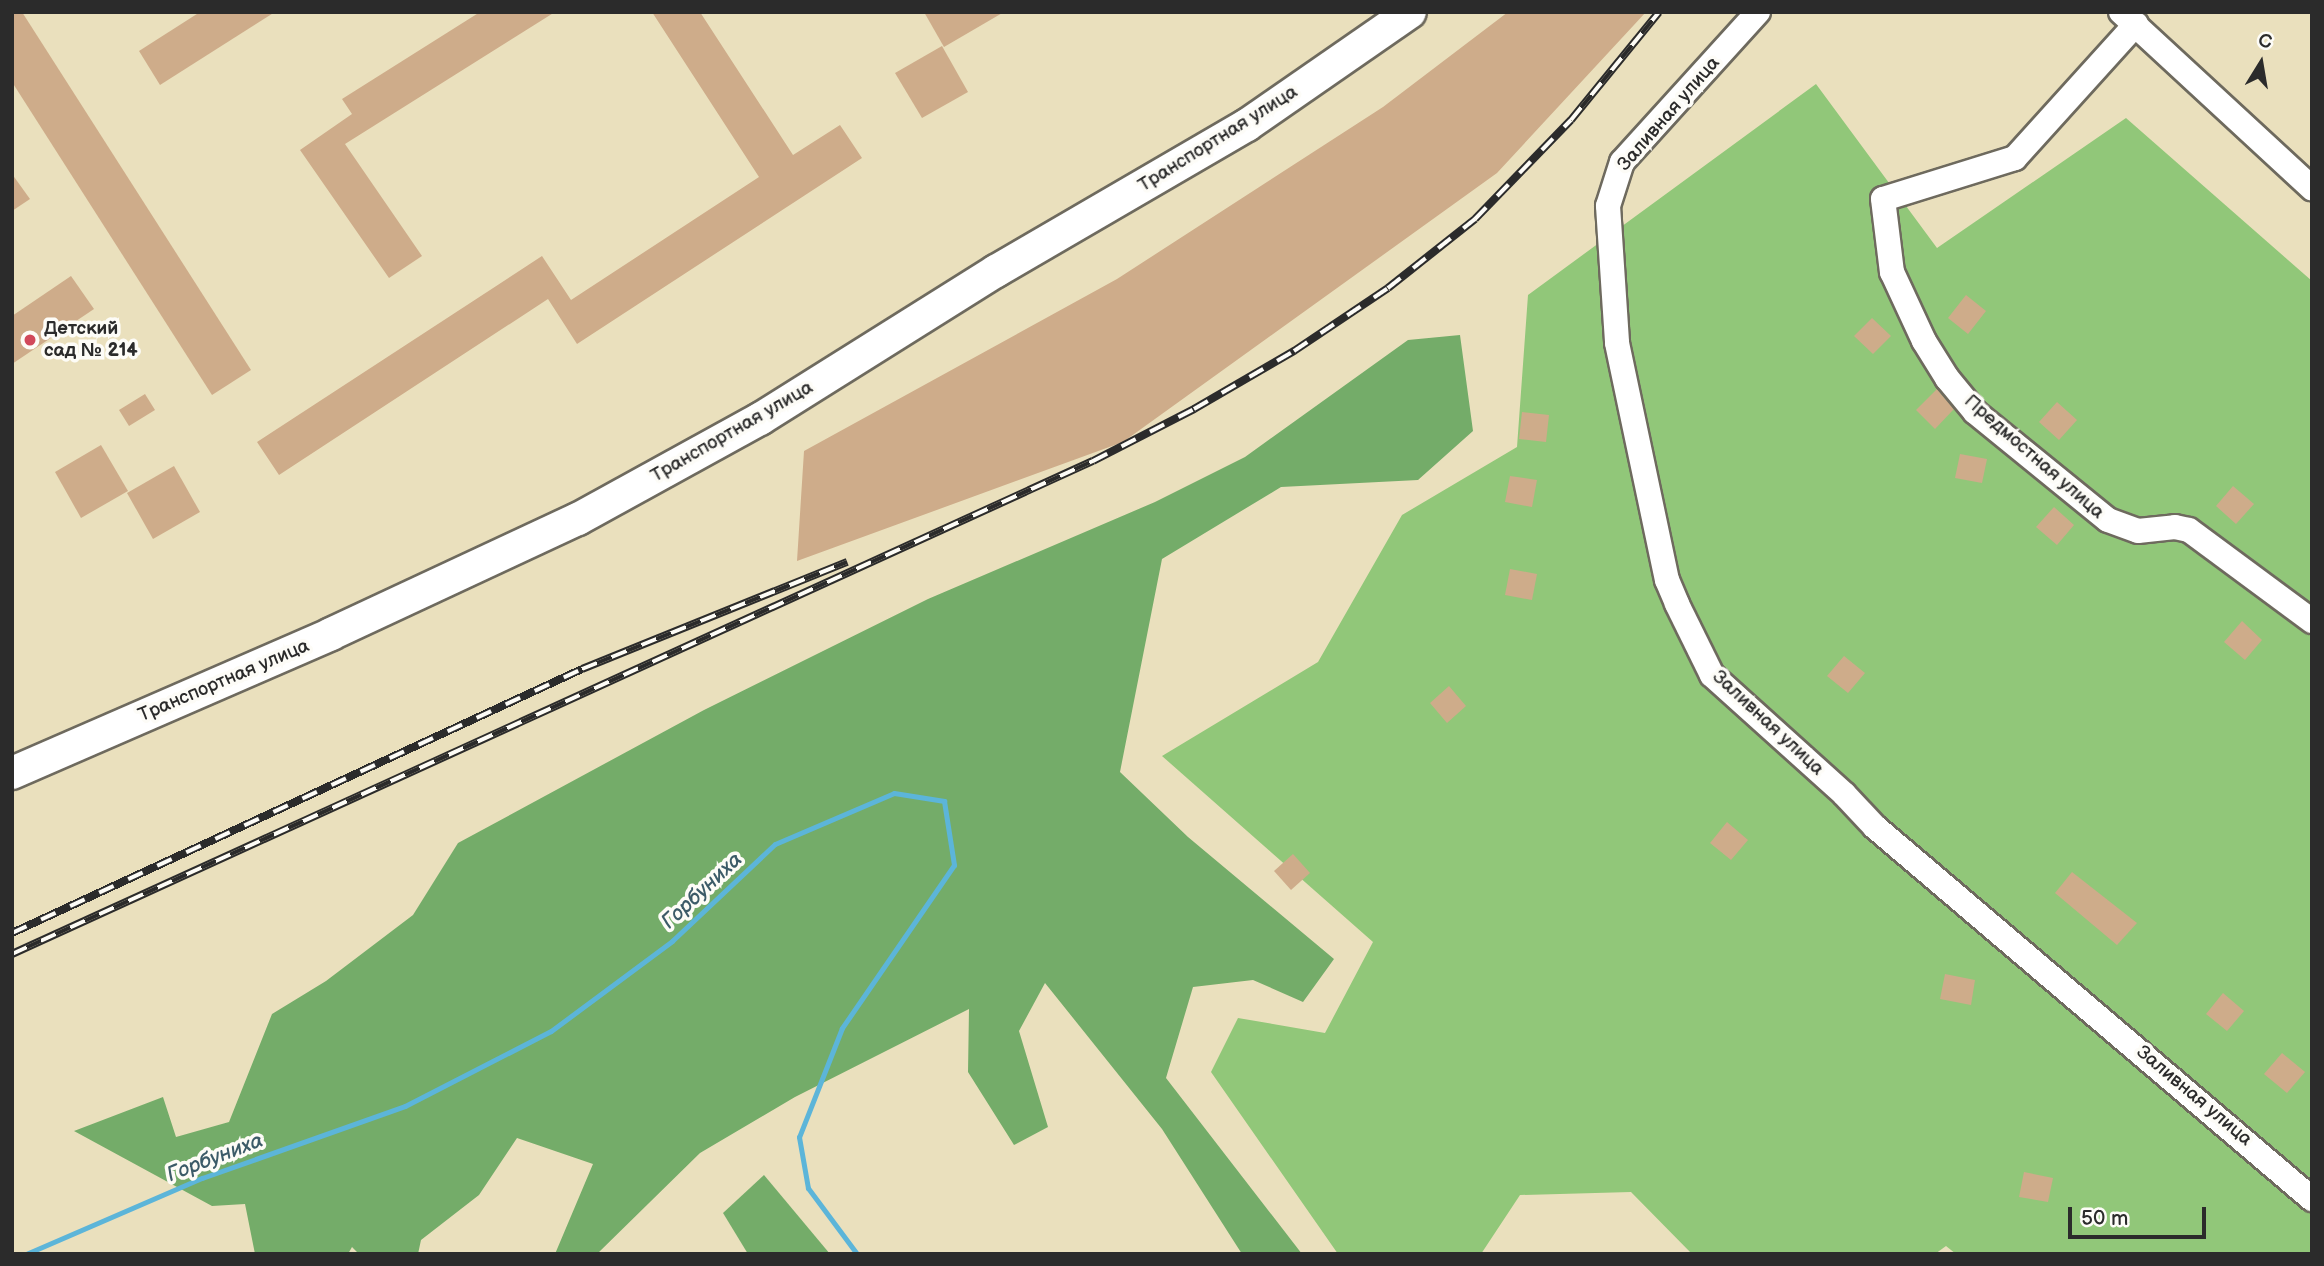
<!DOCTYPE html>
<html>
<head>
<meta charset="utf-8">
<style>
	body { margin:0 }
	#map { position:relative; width:2324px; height:1266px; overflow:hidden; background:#eae0bd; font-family:"Balsamiq Sans",sans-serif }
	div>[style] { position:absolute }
	.green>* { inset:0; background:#91c779 }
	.forest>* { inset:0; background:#74ac69 }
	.stream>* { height:5px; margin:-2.5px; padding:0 2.5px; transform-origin:2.5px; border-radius:2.5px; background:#5cb5d9 }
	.building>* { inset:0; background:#ceac8a }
	.roads { filter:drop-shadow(2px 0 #6e6a5e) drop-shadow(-2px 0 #6e6a5e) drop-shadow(0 2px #6e6a5e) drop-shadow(0 -2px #6e6a5e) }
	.minor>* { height:24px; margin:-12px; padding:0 12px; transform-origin:12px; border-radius:12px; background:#fff }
	.major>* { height:32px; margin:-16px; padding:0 16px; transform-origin:16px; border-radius:16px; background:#fff }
	.rail>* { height:8px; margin-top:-4px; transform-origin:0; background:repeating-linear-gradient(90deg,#fdfcf7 0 16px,#2b2b2b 0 32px); box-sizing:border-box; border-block:2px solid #2b2b2b }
	.dots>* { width:19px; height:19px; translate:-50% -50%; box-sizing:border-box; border:4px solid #fdfcf7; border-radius:50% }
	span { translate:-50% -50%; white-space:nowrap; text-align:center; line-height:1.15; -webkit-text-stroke:7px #fdfcf7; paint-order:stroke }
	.street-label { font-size:19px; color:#2b2b2b }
	.poi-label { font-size:19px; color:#2b2b2b; font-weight:700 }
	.left { translate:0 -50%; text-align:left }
	.water-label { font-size:21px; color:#3c5b68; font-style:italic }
	.frame { position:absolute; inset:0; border:14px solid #2b2b2b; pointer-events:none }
	.north { position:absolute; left:2226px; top:28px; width:70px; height:70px; -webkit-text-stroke:5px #fdfcf7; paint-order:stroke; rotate:11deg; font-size:19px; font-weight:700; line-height:28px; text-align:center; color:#2b2b2b }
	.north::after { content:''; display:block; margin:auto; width:24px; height:32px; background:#2b2b2b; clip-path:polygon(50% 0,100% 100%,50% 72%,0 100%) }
	.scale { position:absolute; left:2068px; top:1207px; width:138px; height:32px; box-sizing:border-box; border:4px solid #2b2b2b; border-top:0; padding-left:9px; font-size:21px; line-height:24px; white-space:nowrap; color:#2b2b2b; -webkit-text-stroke:5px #fdfcf7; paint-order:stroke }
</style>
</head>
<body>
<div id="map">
	<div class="green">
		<div style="clip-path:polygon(1816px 84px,1937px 248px,2126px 118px,2312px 281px,2312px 1254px,1956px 1254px,1946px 1246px,1935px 1254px,1692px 1254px,1631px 1192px,1520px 1195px,1481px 1254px,1338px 1254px,1211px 1072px,1238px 1018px,1325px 1033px,1373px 942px,1162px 756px,1318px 662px,1402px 515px,1517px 447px,1528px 295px)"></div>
	</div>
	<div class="forest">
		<div style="clip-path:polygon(1460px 335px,1473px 431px,1418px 480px,1281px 487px,1162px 559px,1120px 772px,1188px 837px,1334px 959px,1303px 1002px,1253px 980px,1193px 987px,1166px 1078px,1302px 1254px,1242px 1254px,1162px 1129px,1045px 983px,1019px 1031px,1048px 1127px,1014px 1145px,968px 1072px,969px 1009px,795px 1097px,700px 1153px,597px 1254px,555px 1254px,593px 1164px,517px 1138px,479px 1195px,421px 1240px,418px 1254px,359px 1254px,352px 1247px,348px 1254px,255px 1254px,245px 1204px,212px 1206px,74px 1131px,163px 1097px,176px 1137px,229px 1122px,272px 1014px,326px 981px,413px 915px,458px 843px,704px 710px,928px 599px,1155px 502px,1245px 457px,1408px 340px)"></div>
		<div style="clip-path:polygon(764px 1175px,830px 1254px,748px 1254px,723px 1213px)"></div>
	</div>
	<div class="stream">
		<div style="left:26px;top:1254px;width:192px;rotate:-23.4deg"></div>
		<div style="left:202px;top:1178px;width:215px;rotate:-19.5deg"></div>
		<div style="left:405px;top:1106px;width:164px;rotate:-27.2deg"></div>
		<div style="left:551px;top:1031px;width:151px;rotate:-36.6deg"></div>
		<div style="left:672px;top:941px;width:141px;rotate:-43.3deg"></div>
		<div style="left:775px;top:844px;width:129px;rotate:-23.2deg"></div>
		<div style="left:894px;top:793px;width:51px;rotate:9.1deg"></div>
		<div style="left:944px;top:801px;width:65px;rotate:81.1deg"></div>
		<div style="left:954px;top:865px;width:198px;rotate:124.5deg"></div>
		<div style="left:842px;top:1028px;width:117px;rotate:111.5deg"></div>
		<div style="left:799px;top:1137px;width:52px;rotate:80deg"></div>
		<div style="left:808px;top:1188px;width:82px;rotate:53.4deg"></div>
	</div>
	<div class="building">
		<div style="clip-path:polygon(12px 12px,22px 12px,251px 370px,212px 395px,12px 82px)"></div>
		<div style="clip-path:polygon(200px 12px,275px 12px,160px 85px,139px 51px)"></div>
		<div style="clip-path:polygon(480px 12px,555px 12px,345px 144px,422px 256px,389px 278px,300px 150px,352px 114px,342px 99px)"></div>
		<div style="clip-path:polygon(652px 12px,700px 12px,793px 155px,840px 125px,862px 158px,577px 344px,548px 299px,279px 475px,257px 442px,542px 256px,571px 300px,759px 177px)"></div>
		<div style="clip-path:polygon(924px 12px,1004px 12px,944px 47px)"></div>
		<div style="clip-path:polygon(1508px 12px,1646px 12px,1497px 173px,1123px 442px,797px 561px,804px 451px,1117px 279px,1383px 107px)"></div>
		<div style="clip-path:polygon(942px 46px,968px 92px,922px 118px,895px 73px)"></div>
		<div style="clip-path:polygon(12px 174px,30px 199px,12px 211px)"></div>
		<div style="clip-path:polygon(71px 276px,94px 309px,12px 364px,12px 316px)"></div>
		<div style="clip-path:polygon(1966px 295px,1986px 311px,1968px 334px,1948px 318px)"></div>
		<div style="clip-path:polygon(1872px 318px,1891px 336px,1873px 354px,1854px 336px)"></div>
		<div style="clip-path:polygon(1937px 389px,1954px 409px,1935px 429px,1916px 410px)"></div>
		<div style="clip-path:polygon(145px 394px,155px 410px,129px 426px,119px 410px)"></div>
		<div style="clip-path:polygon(2057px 402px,2077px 420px,2059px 440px,2039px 422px)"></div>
		<div style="clip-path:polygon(1522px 412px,1549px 415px,1546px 442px,1519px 439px)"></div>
		<div style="clip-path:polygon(101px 445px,128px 491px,81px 518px,55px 472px)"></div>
		<div style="clip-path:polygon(1960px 454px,1987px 459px,1982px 483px,1955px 478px)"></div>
		<div style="clip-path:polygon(174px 466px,200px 512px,153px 539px,127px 493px)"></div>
		<div style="clip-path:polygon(1510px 476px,1537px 480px,1532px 507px,1505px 502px)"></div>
		<div style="clip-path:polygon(2233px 486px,2254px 504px,2236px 524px,2216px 506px)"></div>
		<div style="clip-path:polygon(2054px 507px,2074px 525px,2057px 545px,2036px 527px)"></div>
		<div style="clip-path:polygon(1510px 569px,1537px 574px,1532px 600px,1505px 595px)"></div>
		<div style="clip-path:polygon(2242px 621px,2262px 640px,2245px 660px,2224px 642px)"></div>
		<div style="clip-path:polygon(1844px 656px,1865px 673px,1848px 693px,1827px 676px)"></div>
		<div style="clip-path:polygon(1449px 686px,1466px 706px,1447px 723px,1430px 703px)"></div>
		<div style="clip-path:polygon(1727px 822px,1748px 840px,1731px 860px,1710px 843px)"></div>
		<div style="clip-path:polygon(1293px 854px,1310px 873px,1291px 890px,1274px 871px)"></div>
		<div style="clip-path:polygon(2072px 872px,2137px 923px,2117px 945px,2055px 893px)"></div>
		<div style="clip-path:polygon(1945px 974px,1975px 980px,1971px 1005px,1940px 999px)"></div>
		<div style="clip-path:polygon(2223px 993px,2244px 1011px,2227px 1031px,2206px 1014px)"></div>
		<div style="clip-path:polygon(2282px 1053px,2305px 1072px,2287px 1093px,2264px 1074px)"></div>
		<div style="clip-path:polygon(2024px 1172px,2053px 1178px,2048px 1202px,2019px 1197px)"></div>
	</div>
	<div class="roads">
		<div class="minor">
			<div style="left:1758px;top:12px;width:202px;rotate:132.2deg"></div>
			<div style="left:1622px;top:162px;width:46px;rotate:107.7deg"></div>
			<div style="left:1608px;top:206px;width:137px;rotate:86.2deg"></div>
			<div style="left:1617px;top:343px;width:242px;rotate:78.1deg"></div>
			<div style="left:1667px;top:580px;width:26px;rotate:67deg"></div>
			<div style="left:1677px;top:604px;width:79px;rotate:63.8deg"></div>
			<div style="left:1712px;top:675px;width:178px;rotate:42deg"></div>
			<div style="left:1844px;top:794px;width:45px;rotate:46.8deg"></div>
			<div style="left:1875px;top:827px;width:574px;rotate:40.41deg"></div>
			<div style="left:2121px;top:12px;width:260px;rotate:42.7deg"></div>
			<div style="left:2136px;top:24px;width:181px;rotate:132.1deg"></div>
			<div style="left:2015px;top:158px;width:138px;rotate:162.7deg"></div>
			<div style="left:1883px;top:199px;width:74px;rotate:83deg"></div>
			<div style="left:1892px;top:272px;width:76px;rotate:65.1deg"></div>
			<div style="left:1924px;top:341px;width:44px;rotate:58.1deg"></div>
			<div style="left:1947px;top:378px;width:44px;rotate:50.5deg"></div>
			<div style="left:1975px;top:412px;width:171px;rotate:39.1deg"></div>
			<div style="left:2108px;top:520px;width:32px;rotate:20deg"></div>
			<div style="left:2138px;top:531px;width:37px;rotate:-6deg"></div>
			<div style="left:2175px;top:527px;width:14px;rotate:12deg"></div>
			<div style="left:2189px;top:530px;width:153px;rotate:36.5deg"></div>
		</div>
		<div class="major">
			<div style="left:12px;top:773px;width:348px;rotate:-23.5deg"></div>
			<div style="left:331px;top:634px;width:272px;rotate:-25deg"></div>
			<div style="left:578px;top:519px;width:208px;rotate:-28.8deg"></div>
			<div style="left:760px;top:419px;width:279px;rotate:-32.1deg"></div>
			<div style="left:996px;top:271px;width:290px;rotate:-30.2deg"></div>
			<div style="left:1247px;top:125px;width:198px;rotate:-34.7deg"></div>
		</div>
	</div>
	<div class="rail">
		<div style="left:12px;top:933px;width:628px;rotate:-24.85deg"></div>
		<div style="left:582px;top:669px;width:286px;rotate:-22deg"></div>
		<div style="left:12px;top:954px;width:1188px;rotate:-24.52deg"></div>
		<div style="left:1093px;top:461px;width:114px;rotate:-27.2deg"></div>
		<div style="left:1194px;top:409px;width:116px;rotate:-30.1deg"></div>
		<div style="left:1294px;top:351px;width:113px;rotate:-33.8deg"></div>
		<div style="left:1388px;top:288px;width:111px;rotate:-38.4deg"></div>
		<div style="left:1475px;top:219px;width:138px;rotate:-45.9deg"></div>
		<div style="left:1571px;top:120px;width:139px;rotate:-50.8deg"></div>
	</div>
	<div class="dots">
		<div style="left:30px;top:340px;background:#d1495b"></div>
	</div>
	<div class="street-label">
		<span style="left:1669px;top:114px;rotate:-49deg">Заливная улица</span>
		<span style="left:1218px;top:139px;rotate:-32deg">Транспортная улица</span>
		<span style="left:732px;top:432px;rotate:-30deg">Транспортная улица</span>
		<span style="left:2034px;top:457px;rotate:41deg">Предмостная улица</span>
		<span style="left:224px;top:681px;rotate:-23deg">Транспортная улица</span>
		<span style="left:1768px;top:723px;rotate:43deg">Заливная улица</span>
		<span style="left:2194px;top:1096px;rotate:40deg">Заливная улица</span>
	</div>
	<div class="poi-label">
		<span class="left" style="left:44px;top:340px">Детский<br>сад № 214</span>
	</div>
	<div class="water-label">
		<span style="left:702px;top:891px;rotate:-43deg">Горбуниха</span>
		<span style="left:215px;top:1158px;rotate:-21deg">Горбуниха</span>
	</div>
	<div class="frame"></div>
	<div class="north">С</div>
	<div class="scale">50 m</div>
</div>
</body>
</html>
